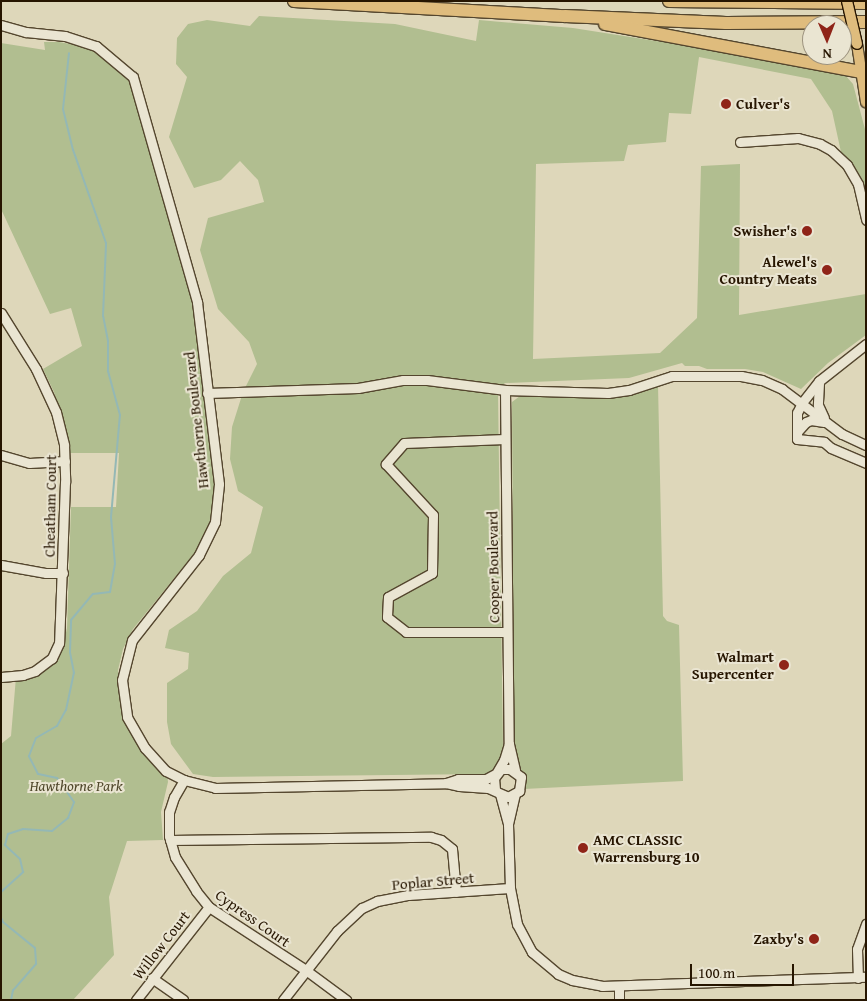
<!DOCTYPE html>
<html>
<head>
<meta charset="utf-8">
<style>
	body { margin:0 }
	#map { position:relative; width:867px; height:1001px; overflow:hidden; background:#ded7ba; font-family:"Gentium Book Plus",serif }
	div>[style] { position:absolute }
	.green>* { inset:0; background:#b1be90 }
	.stream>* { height:2px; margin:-1px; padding:0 1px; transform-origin:1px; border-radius:1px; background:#94b8b5 }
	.roads { filter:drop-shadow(1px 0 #54462e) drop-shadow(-1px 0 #54462e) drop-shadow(0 1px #54462e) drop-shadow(0 -1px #54462e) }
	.minor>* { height:9px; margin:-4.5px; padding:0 4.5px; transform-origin:4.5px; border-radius:4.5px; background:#eae5d2 }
	.major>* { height:10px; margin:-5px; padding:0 5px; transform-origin:5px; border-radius:5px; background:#dfbc7d }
	.highway>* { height:12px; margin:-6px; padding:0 6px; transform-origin:6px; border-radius:6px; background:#dfbc7d }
	.bridges { filter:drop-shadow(1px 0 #261500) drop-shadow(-1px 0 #261500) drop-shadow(0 1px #261500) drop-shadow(0 -1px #261500) }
	.major-bridge>* { height:10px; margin:-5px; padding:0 5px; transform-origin:5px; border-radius:5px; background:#dfbc7d }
	.dots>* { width:14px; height:14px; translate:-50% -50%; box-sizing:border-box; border:2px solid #eae5d2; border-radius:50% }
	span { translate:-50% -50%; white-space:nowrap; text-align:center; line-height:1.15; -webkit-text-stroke:4px #eae5d2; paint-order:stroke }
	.poi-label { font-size:15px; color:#261500; font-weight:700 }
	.left { translate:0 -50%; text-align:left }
	.right { translate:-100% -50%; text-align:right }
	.street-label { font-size:15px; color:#261500 }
	.park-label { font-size:15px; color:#50482b; font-style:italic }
	.frame { position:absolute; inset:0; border:2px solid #261500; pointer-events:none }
	.north { position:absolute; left:802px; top:15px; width:50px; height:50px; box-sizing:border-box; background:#eae5d2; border:1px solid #9c927e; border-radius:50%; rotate:179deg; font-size:14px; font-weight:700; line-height:20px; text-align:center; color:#261500 }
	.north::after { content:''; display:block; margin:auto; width:18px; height:22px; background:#8f2418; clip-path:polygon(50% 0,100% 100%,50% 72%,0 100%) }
	.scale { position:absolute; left:690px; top:964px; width:104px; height:22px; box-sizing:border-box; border:2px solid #261500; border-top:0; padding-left:6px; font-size:15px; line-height:18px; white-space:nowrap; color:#261500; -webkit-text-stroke:4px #eae5d2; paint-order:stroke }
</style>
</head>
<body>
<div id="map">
	<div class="green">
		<div style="clip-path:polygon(259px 16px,395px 24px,476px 41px,479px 20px,573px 28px,662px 42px,662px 39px,845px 75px,853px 84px,866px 133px,866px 197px,858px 174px,841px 152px,832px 111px,811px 79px,699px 57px,691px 114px,669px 113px,666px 142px,628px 145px,624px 161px,536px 164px,533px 359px,660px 353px,697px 318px,701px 166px,740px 164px,739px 315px,866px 294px,866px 335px,828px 363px,801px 389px,763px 372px,745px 369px,707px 369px,699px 366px,685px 366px,682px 363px,629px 378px,505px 383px,500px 387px,498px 393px,503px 750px,501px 760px,492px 772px,485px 774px,213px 777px,193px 774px,171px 744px,167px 722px,167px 683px,188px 669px,189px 653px,165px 648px,169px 630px,197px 611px,223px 576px,251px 553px,263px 507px,238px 491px,230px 459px,232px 427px,243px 392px,257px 364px,249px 342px,218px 309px,200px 250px,208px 218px,264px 202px,258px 180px,240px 161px,221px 180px,194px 188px,169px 137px,187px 77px,176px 64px,177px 38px,188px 24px,207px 20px,250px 26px)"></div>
		<div style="clip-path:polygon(44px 42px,59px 42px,93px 48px,117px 64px,135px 87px,196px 312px,216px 497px,214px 512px,201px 545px,133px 629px,123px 649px,118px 670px,121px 710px,140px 748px,152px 763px,167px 774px,168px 782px,161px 812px,163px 840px,127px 841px,109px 897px,114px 955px,73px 1000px,1px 1000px,1px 744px,11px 736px,16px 677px,52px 662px,60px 652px,64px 642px,67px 628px,71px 507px,116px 507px,119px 453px,69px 453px,54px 392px,43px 369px,82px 346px,71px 308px,50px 314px,1px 209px,1px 43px,45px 50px)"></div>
		<div style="clip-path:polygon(658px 385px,663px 616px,667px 621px,679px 625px,683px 781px,524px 789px,525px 776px,518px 766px,514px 745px,512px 402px,520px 396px,591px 395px,638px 391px)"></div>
	</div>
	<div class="stream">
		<div style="left:1px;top:892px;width:30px;rotate:-42deg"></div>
		<div style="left:23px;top:872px;width:13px;rotate:-103deg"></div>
		<div style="left:20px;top:859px;width:21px;rotate:-137deg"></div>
		<div style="left:5px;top:845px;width:11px;rotate:-75deg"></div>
		<div style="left:8px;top:834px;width:16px;rotate:-18deg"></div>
		<div style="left:23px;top:829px;width:29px;rotate:4deg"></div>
		<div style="left:52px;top:831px;width:21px;rotate:-39deg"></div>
		<div style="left:68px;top:818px;width:17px;rotate:-69deg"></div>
		<div style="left:74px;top:802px;width:29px;rotate:-125deg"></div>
		<div style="left:57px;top:778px;width:19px;rotate:-168deg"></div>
		<div style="left:38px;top:774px;width:20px;rotate:-117deg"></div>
		<div style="left:29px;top:756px;width:19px;rotate:-69deg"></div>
		<div style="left:36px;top:738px;width:24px;rotate:-30deg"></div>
		<div style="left:57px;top:726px;width:18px;rotate:-61deg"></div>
		<div style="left:66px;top:710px;width:38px;rotate:-78deg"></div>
		<div style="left:74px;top:673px;width:21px;rotate:-101deg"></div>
		<div style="left:70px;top:652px;width:32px;rotate:-88deg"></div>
		<div style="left:71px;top:620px;width:34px;rotate:-50deg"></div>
		<div style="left:93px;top:594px;width:17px;rotate:-7deg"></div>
		<div style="left:110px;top:592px;width:28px;rotate:-80deg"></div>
		<div style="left:115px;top:564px;width:47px;rotate:-94.9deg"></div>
		<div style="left:111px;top:517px;width:102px;rotate:-85deg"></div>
		<div style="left:120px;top:415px;width:46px;rotate:-105.3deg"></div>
		<div style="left:108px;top:371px;width:30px;rotate:-90deg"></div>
		<div style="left:108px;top:341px;width:25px;rotate:-101deg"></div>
		<div style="left:103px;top:316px;width:73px;rotate:-87.6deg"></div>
		<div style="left:106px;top:243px;width:99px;rotate:-109.5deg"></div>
		<div style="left:73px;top:150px;width:42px;rotate:-103.7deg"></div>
		<div style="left:63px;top:109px;width:56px;rotate:-83.9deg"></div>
		<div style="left:1px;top:918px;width:4px;rotate:63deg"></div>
		<div style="left:3px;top:922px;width:41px;rotate:39.1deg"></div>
		<div style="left:35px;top:948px;width:16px;rotate:86deg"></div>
		<div style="left:36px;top:964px;width:35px;rotate:131deg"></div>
		<div style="left:13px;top:990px;width:10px;rotate:101deg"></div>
	</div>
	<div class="roads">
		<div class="minor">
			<div style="left:1px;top:25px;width:26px;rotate:16deg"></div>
			<div style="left:26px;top:32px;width:39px;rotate:6deg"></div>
			<div style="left:65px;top:36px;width:33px;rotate:18deg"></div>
			<div style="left:96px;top:46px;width:48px;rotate:40deg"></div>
			<div style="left:133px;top:77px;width:234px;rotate:74.1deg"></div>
			<div style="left:197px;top:302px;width:183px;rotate:83.1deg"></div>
			<div style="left:219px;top:484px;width:38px;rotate:96deg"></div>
			<div style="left:215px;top:522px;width:37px;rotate:116deg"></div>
			<div style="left:199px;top:555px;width:108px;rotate:128.2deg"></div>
			<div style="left:132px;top:640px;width:41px;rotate:104deg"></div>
			<div style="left:122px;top:680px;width:37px;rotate:82deg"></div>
			<div style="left:127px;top:717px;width:36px;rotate:60deg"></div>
			<div style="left:145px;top:748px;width:31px;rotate:48deg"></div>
			<div style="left:166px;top:771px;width:20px;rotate:27deg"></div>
			<div style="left:184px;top:780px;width:32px;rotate:14deg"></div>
			<div style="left:215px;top:788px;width:231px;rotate:-1.2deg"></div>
			<div style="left:446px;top:783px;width:13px;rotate:-18deg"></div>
			<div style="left:458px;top:779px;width:28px"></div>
			<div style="left:486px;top:779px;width:10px;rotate:-29deg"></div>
			<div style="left:740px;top:142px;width:58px;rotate:-3.9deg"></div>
			<div style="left:798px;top:138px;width:23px;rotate:15deg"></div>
			<div style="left:820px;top:144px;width:13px;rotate:29deg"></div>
			<div style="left:831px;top:150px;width:22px;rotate:43deg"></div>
			<div style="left:847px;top:165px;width:22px;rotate:60deg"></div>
			<div style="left:858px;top:184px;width:37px;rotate:77deg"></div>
			<div style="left:1px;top:313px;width:66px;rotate:58deg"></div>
			<div style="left:36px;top:369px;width:47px;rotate:65.1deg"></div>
			<div style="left:56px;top:412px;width:34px;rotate:76deg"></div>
			<div style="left:64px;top:445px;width:37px;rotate:88deg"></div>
			<div style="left:65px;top:482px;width:161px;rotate:92.1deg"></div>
			<div style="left:59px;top:643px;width:17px;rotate:115deg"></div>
			<div style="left:52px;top:658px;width:21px;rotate:143deg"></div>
			<div style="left:35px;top:671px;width:13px;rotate:162deg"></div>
			<div style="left:23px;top:675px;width:22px;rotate:175deg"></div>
			<div style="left:866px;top:344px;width:60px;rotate:141.8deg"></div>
			<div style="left:819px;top:381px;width:28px;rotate:128deg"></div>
			<div style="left:802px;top:403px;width:11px;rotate:117deg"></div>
			<div style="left:797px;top:413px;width:26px;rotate:90deg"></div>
			<div style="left:797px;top:439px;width:27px;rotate:6deg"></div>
			<div style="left:824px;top:442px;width:9px;rotate:41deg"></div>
			<div style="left:831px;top:448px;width:38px;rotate:23deg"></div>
			<div style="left:819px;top:383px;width:22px;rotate:93deg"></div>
			<div style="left:818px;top:405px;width:14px;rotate:65deg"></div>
			<div style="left:505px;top:390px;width:354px;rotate:89.4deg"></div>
			<div style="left:509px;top:744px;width:27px;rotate:77deg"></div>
			<div style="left:207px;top:393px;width:151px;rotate:-1.9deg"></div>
			<div style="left:358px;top:388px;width:46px;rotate:-10.1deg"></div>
			<div style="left:403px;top:380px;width:24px"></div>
			<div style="left:427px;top:380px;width:79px;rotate:7.3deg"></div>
			<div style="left:505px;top:390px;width:103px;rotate:1.7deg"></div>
			<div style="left:608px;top:393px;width:21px;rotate:-8deg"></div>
			<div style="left:629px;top:390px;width:45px;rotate:-18deg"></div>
			<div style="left:672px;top:376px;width:69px"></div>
			<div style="left:741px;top:376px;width:21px;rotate:11deg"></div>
			<div style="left:762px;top:380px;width:22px;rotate:24deg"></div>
			<div style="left:782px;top:389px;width:75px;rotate:36.9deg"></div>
			<div style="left:842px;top:434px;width:26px;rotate:25deg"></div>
			<div style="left:797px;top:432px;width:13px;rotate:-48deg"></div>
			<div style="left:806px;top:422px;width:5px;rotate:-22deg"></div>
			<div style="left:811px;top:420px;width:13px;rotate:9deg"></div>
			<div style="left:505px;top:439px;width:101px;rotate:177.7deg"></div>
			<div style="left:404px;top:443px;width:28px;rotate:131deg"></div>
			<div style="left:386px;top:464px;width:69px;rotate:47.3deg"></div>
			<div style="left:433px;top:515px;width:58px;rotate:91deg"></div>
			<div style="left:432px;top:573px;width:50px;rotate:151.4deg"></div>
			<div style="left:388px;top:597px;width:20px;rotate:93deg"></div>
			<div style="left:387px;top:617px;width:24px;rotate:38deg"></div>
			<div style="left:406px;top:632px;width:101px"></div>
			<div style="left:1px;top:455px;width:29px;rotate:16deg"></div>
			<div style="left:29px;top:463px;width:36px;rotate:-3deg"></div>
			<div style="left:1px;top:565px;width:46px;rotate:10.1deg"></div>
			<div style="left:46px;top:573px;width:17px"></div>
			<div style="left:497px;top:772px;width:14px;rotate:-60deg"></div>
			<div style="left:504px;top:760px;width:17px;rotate:-73deg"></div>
			<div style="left:184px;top:780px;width:20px;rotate:120deg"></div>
			<div style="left:174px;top:797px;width:16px;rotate:108deg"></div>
			<div style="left:169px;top:812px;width:24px;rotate:90deg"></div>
			<div style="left:169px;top:836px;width:22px;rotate:74deg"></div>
			<div style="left:175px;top:857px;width:40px;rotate:58deg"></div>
			<div style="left:196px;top:891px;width:21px;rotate:51deg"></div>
			<div style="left:209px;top:907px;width:117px;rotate:33.1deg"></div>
			<div style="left:307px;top:971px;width:49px;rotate:36.6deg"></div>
			<div style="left:446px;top:783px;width:13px;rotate:13deg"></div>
			<div style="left:459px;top:786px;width:29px;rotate:4deg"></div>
			<div style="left:488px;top:788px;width:22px;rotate:24deg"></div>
			<div style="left:508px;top:797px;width:13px;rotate:-29deg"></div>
			<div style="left:519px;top:791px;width:14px;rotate:-82deg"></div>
			<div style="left:521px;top:777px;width:14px;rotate:-144deg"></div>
			<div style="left:510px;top:769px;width:9px;rotate:180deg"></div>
			<div style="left:501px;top:769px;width:11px;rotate:128deg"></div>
			<div style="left:494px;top:778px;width:11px;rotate:85deg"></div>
			<div style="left:500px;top:794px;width:31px;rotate:75deg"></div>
			<div style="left:508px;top:824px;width:64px;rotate:88.2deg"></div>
			<div style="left:510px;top:888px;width:37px;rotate:79deg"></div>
			<div style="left:517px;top:924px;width:32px;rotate:62deg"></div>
			<div style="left:532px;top:952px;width:34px;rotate:40deg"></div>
			<div style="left:558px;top:974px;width:15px;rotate:23deg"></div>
			<div style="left:572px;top:980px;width:31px;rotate:11deg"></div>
			<div style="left:602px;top:986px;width:264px;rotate:-2deg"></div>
			<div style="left:508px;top:824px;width:31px;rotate:-77deg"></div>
			<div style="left:170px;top:840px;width:261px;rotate:-0.7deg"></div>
			<div style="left:431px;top:837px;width:10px;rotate:17deg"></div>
			<div style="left:441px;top:840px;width:14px;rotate:39deg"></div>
			<div style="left:452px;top:849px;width:43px;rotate:84.7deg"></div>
			<div style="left:152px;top:978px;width:38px;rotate:35deg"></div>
			<div style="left:858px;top:978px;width:29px;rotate:-92deg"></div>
			<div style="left:857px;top:949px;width:27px;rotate:-70deg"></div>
			<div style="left:136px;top:1000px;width:118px;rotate:-51.9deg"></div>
			<div style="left:283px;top:1000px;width:88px;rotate:-52deg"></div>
			<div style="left:337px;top:931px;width:34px;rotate:-43deg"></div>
			<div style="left:362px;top:908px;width:17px;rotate:-25deg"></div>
			<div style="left:377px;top:901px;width:32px;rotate:-11deg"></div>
			<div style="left:408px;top:895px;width:102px;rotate:-3.9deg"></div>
			<div style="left:619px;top:1000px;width:14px;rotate:-90deg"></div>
		</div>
		<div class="major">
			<div style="left:857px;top:44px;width:59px;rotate:81.2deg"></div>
		</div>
		<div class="highway">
			<div style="left:294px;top:1px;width:271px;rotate:3.2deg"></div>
			<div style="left:565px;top:16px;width:161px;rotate:2.5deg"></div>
			<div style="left:726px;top:23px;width:140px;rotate:-0.4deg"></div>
			<div style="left:669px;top:1px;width:197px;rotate:0.6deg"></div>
			<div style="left:605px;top:24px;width:266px;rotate:10.6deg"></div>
		</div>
	</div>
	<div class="bridges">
		<div class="major-bridge">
			<div style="left:847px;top:1px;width:44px;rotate:76.9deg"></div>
		</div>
	</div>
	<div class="dots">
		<div style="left:726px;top:104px;background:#8f2418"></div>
		<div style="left:807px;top:231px;background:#8f2418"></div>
		<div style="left:827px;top:270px;background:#8f2418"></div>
		<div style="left:784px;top:665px;background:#8f2418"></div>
		<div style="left:583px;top:848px;background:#8f2418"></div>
		<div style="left:814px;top:939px;background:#8f2418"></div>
	</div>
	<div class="poi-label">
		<span class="left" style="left:736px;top:104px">Culver's</span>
		<span class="right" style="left:797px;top:231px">Swisher's</span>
		<span class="right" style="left:817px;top:270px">Alewel's<br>Country Meats</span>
		<span class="right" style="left:774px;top:665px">Walmart<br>Supercenter</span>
		<span class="left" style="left:593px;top:848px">AMC CLASSIC<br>Warrensburg 10</span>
		<span class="right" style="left:804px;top:939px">Zaxby's</span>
	</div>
	<div class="street-label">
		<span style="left:196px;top:420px;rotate:-96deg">Hawthorne Boulevard</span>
		<span style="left:50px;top:506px;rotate:-89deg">Cheatham Court</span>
		<span style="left:493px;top:567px;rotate:-91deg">Cooper Boulevard</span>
		<span style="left:433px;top:881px;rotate:-5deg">Poplar Street</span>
		<span style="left:253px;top:918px;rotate:35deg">Cypress Court</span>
		<span style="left:161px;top:945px;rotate:-52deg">Willow Court</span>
	</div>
	<div class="park-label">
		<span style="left:76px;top:786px">Hawthorne Park</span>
	</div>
	<div class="frame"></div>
	<div class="north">N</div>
	<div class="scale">100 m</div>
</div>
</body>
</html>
